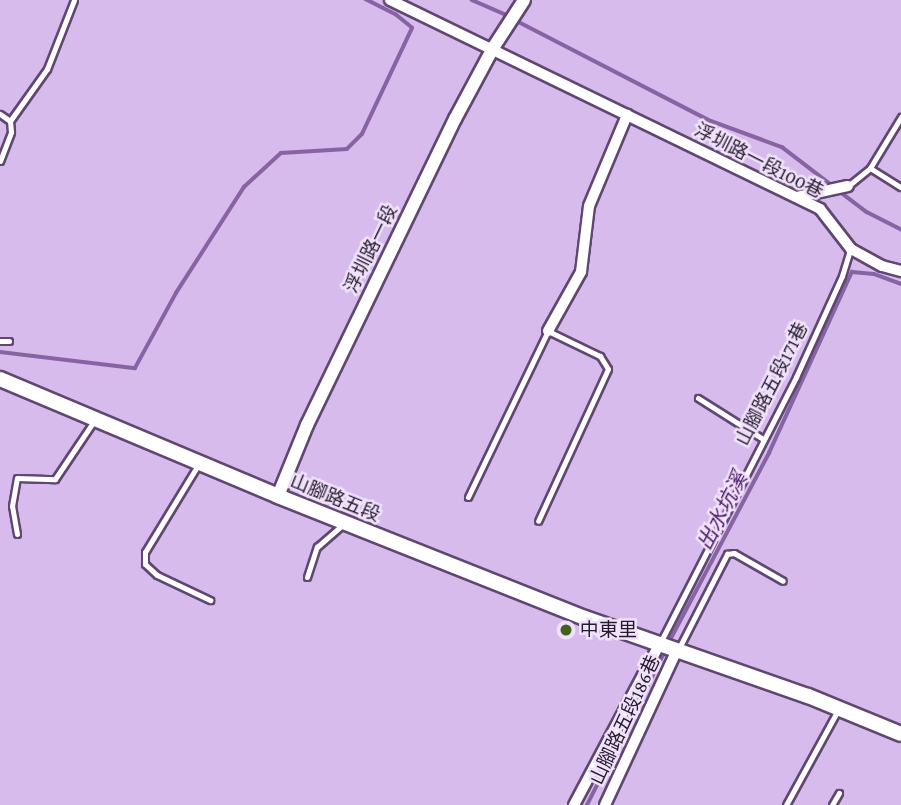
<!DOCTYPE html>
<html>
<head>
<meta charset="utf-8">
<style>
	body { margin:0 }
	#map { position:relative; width:901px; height:805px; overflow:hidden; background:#d6bbec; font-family:"Crimson Pro","Noto Sans TC",serif }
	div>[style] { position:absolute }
	.stream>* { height:3.5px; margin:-1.75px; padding:0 1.75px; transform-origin:1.75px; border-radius:1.75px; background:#8863a3 }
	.roads { filter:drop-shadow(2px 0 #5f4771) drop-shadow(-2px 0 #5f4771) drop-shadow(0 2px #5f4771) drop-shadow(0 -2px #5f4771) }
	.service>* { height:5px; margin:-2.5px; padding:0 2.5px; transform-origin:2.5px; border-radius:2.5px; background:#fff }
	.minor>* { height:10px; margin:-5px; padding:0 5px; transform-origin:5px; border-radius:5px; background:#fff }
	.tertiary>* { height:12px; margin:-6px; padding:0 6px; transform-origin:6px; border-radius:6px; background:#fff }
	.secondary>* { height:14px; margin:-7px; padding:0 7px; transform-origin:7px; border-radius:7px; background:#fff }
	.dots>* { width:19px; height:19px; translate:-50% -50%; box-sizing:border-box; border:4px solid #f0e2fb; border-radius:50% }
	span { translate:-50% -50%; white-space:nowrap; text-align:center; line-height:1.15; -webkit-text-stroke:5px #f0e2fb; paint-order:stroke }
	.street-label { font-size:19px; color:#251b2d }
	.poi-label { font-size:19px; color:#251b2d }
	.left { translate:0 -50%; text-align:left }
	.water-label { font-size:21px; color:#4d1b6a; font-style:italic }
</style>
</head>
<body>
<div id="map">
	<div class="stream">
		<div style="left:472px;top:0;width:40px;rotate:23.4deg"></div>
		<div style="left:515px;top:20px;width:220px;rotate:27.3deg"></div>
		<div style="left:711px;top:121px;width:76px;rotate:20.1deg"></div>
		<div style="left:782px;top:147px;width:64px;rotate:37.4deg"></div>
		<div style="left:839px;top:191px;width:35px;rotate:37deg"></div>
		<div style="left:867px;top:212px;width:38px;rotate:27deg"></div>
		<div style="left:0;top:352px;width:136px;rotate:6.8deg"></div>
		<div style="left:135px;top:368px;width:85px;rotate:-61.3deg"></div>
		<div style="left:176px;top:293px;width:126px;rotate:-57.3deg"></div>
		<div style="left:244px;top:187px;width:50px;rotate:-42.6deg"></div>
		<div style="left:281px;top:153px;width:66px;rotate:-3.5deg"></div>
		<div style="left:347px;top:149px;width:21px;rotate:-45deg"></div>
		<div style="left:362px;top:134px;width:117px;rotate:-64.7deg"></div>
		<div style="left:412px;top:28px;width:21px;rotate:-141deg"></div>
		<div style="left:396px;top:15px;width:34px;rotate:-153deg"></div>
		<div style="left:668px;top:644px;width:216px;rotate:-62.1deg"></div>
		<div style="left:769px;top:453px;width:199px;rotate:-65.4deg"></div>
		<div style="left:852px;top:272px;width:22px;rotate:5deg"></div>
		<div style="left:874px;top:274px;width:29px;rotate:20deg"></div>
		<div style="left:587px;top:805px;width:173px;rotate:-63.1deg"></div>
	</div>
	<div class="roads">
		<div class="service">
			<div style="left:0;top:114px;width:12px;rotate:35deg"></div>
			<div style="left:10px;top:121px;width:64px;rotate:-54.6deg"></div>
			<div style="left:47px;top:69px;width:74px;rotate:-68.6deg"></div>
			<div style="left:0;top:161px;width:31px;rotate:-69deg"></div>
			<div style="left:11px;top:132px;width:11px;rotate:-95deg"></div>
			<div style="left:870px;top:168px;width:36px;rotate:32deg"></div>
			<div style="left:848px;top:186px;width:28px;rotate:-39deg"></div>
			<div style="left:870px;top:168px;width:60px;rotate:-58.7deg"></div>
			<div style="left:0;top:341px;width:9px"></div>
			<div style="left:698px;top:398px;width:77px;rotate:32.2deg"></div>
			<div style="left:198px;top:465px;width:102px;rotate:121.3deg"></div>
			<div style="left:145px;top:552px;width:12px;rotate:90deg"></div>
			<div style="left:145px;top:564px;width:16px;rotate:43deg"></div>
			<div style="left:157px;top:575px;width:59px;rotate:25.3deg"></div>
			<div style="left:468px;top:497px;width:184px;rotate:-64.3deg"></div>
			<div style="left:548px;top:331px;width:58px;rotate:25.7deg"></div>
			<div style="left:600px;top:356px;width:15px;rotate:58deg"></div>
			<div style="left:608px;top:369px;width:167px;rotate:114.7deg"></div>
			<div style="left:17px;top:534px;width:28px;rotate:-100deg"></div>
			<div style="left:12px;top:506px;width:28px;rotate:-80deg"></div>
			<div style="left:17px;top:478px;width:38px;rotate:2deg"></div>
			<div style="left:55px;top:479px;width:70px;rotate:-56.1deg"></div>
			<div style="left:307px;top:577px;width:32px;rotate:-72deg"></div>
			<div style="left:317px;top:547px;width:33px;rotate:-41deg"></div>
			<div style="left:660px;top:643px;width:299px;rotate:-62.9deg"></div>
			<div style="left:796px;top:377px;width:111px;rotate:-65.5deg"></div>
			<div style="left:842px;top:276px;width:27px;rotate:-73deg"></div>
			<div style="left:679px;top:648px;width:106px;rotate:-62.9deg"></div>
			<div style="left:727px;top:554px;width:7px;rotate:-8deg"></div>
			<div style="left:734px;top:553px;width:56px;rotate:29.7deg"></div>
			<div style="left:786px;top:805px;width:108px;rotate:-61.3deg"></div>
			<div style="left:832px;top:805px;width:14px;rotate:-60deg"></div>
		</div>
		<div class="minor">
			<div style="left:390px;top:0;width:478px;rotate:25.9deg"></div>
			<div style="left:820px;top:209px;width:51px;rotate:52.2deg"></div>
			<div style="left:851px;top:249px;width:35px;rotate:29deg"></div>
			<div style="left:882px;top:266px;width:20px;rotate:15deg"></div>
			<div style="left:797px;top:197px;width:52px;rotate:-12.2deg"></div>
			<div style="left:548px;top:331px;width:68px;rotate:-60.8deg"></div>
			<div style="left:581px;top:272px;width:66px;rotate:-83.1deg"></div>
			<div style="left:589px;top:206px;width:99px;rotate:-67.3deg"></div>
			<div style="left:574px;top:805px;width:183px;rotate:-62deg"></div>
			<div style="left:605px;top:805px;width:171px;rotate:-65.1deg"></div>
		</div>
		<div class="tertiary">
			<div style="left:278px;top:496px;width:77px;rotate:-67.8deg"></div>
			<div style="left:307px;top:425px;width:340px;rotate:-64.2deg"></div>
			<div style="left:455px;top:119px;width:81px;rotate:-61.8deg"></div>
			<div style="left:493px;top:48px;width:57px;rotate:-57.1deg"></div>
		</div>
		<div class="secondary">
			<div style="left:0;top:379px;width:302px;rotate:22.8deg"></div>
			<div style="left:278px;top:496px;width:330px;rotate:21.7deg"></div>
			<div style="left:585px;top:618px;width:236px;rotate:19.3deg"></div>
			<div style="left:808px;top:696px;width:100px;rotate:22.2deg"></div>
		</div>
	</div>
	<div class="dots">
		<div style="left:566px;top:630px;background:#436318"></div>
	</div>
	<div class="street-label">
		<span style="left:759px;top:161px;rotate:27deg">浮圳路一段100巷</span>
		<span style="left:371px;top:249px;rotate:-64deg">浮圳路一段</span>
		<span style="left:772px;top:384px;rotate:-63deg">山腳路五段171巷</span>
		<span style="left:335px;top:498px;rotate:22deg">山腳路五段</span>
		<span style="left:625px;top:720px;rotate:-65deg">山腳路五段186巷</span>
	</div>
	<div class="poi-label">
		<span class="left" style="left:580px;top:630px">中東里</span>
	</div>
	<div class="water-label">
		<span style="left:722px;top:511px;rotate:-63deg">出水坑溪</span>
	</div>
</div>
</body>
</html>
